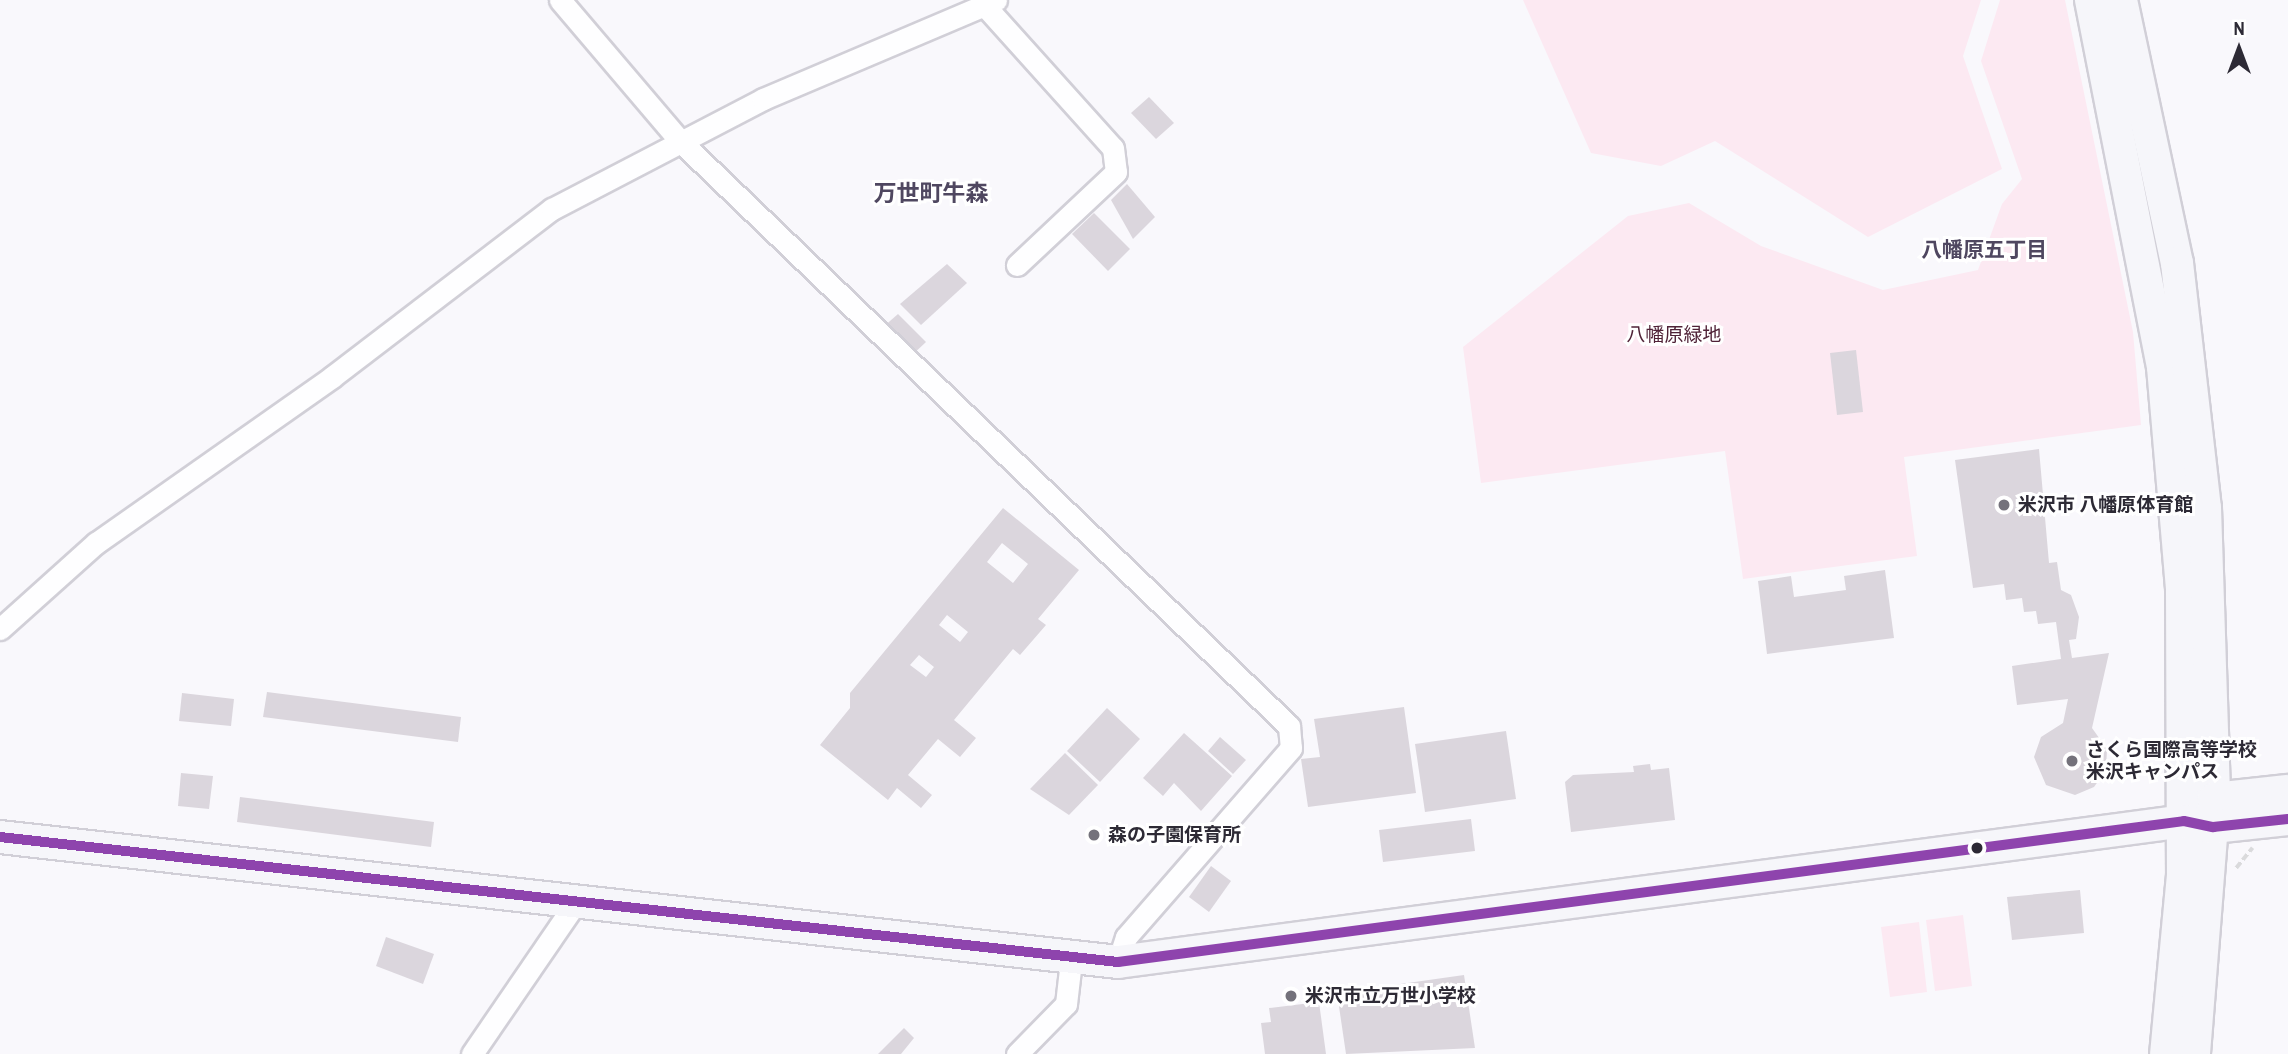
<!DOCTYPE html>
<html>
<head>
<meta charset="utf-8">
<style>
	body { margin:0 }
	#map { position:relative; width:2288px; height:1054px; overflow:hidden; background:#f9f8fc; font-family:"Archivo Narrow","Noto Sans JP",sans-serif }
	div>[style] { position:absolute }
	.green>* { inset:0; background:#fce9f2 }
	.building>* { inset:0; background:#dbd6dd }
	.path>* { height:3.5px; margin-top:-1.75px; transform-origin:0; background:repeating-linear-gradient(90deg,#dadadc 0 7px,transparent 0 10.5px) }
	.roads { filter:drop-shadow(2px 0 #d1cfd7) drop-shadow(-2px 0 #d1cfd7) drop-shadow(0 2px #d1cfd7) drop-shadow(0 -2px #d1cfd7) }
	.street>* { height:21px; margin:-10.5px; padding:0 10.5px; transform-origin:10.5px; border-radius:10.5px; background:#fefeff }
	.secondary>* { height:32px; margin:-16px; padding:0 16px; transform-origin:16px; border-radius:16px; background:#f6f6fa }
	.bus-1>* { height:10px; margin:-5px; padding:0 5px; transform-origin:5px; border-radius:5px; background:#8e44ad }
	.dots>* { width:19px; height:19px; translate:-50% -50%; box-sizing:border-box; border:4px solid #fff; border-radius:50% }
	span { translate:-50% -50%; white-space:nowrap; text-align:center; line-height:1.15; -webkit-text-stroke:6px #fff; paint-order:stroke }
	.park-label { font-size:19px; color:#4f2237 }
	.poi-label { font-size:19px; color:#2d2a35; font-weight:700 }
	.left { translate:0 -50%; text-align:left }
	.neighbourhood-label { font-size:21px; color:#4f4760; font-weight:700 }
	.quarter-label { font-size:23px; color:#4f4760; font-weight:700 }
	.north { position:absolute; left:2204px; top:14px; width:70px; height:70px; -webkit-text-stroke:5px #fff; paint-order:stroke; rotate:0deg; font-size:19px; font-weight:700; line-height:28px; text-align:center; color:#2d2a35 }
	.north::after { content:''; display:block; margin:auto; width:24px; height:32px; background:#2d2a35; clip-path:polygon(50% 0,100% 100%,50% 72%,0 100%) }
</style>
</head>
<body>
<div id="map">
	<div class="green">
		<div style="clip-path:polygon(1523px 0,1981px 0,1963px 56px,2002px 169px,1868px 237px,1715px 141px,1661px 166px,1591px 153px)"></div>
		<div style="clip-path:polygon(2000px 0,2065px 0,2133px 332px,2141px 425px,1904px 457px,1917px 556px,1743px 579px,1725px 451px,1481px 483px,1463px 347px,1628px 216px,1689px 203px,1761px 246px,1883px 290px,1978px 270px,2002px 204px,2022px 179px,1981px 61px)"></div>
		<div style="clip-path:polygon(1963px 915px,1972px 986px,1935px 991px,1926px 920px)"></div>
		<div style="clip-path:polygon(1919px 922px,1927px 992px,1890px 997px,1881px 927px)"></div>
	</div>
	<div class="building">
		<div style="clip-path:polygon(1149px 97px,1174px 123px,1156px 139px,1131px 113px)"></div>
		<div style="clip-path:polygon(1127px 184px,1155px 217px,1133px 239px,1111px 200px)"></div>
		<div style="clip-path:polygon(1094px 213px,1130px 249px,1108px 271px,1072px 234px)"></div>
		<div style="clip-path:polygon(947px 264px,967px 283px,921px 325px,900px 304px)"></div>
		<div style="clip-path:polygon(898px 314px,926px 342px,910px 357px,882px 328px)"></div>
		<div style="clip-path:polygon(1856px 350px,1863px 412px,1837px 415px,1830px 353px)"></div>
		<div style="clip-path:polygon(2039px 449px,2049px 563px,2057px 562px,2061px 590px,2071px 595px,2079px 617px,2076px 639px,2069px 640px,2072px 658px,2109px 653px,2092px 728px,2107px 749px,2106px 770px,2094px 787px,2075px 795px,2046px 785px,2034px 757px,2041px 737px,2063px 723px,2068px 699px,2017px 705px,2012px 666px,2061px 659px,2056px 622px,2038px 624px,2036px 611px,2024px 612px,2022px 598px,2006px 600px,2004px 584px,1973px 588px,1955px 460px)"></div>
		<div style="clip-path:polygon(evenodd,1003px 508px,1079px 570px,1038px 619px,1046px 625px,1020px 655px,1013px 649px,954px 720px,976px 738px,960px 757px,938px 739px,908px 775px,932px 795px,921px 808px,897px 788px,888px 800px,820px 745px,850px 708px,850px 693px,1003px 508px,1002px 543px,1028px 564px,1013px 583px,987px 562px,1002px 543px,1003px 508px,947px 615px,968px 632px,960px 642px,939px 625px,947px 615px,1003px 508px,919px 655px,934px 667px,926px 677px,910px 665px,919px 655px)"></div>
		<div style="clip-path:polygon(1885px 570px,1894px 638px,1767px 654px,1758px 581px,1791px 576px,1794px 597px,1846px 590px,1844px 576px)"></div>
		<div style="clip-path:polygon(267px 692px,461px 717px,458px 742px,263px 717px)"></div>
		<div style="clip-path:polygon(182px 693px,234px 699px,231px 726px,179px 721px)"></div>
		<div style="clip-path:polygon(1404px 707px,1416px 793px,1308px 807px,1301px 759px,1320px 757px,1314px 719px)"></div>
		<div style="clip-path:polygon(1107px 708px,1140px 739px,1100px 782px,1067px 751px)"></div>
		<div style="clip-path:polygon(1506px 731px,1516px 799px,1425px 812px,1415px 744px)"></div>
		<div style="clip-path:polygon(1184px 733px,1232px 776px,1201px 811px,1174px 783px,1163px 796px,1143px 778px)"></div>
		<div style="clip-path:polygon(1220px 737px,1246px 760px,1233px 774px,1208px 751px)"></div>
		<div style="clip-path:polygon(1065px 753px,1098px 785px,1069px 815px,1030px 789px)"></div>
		<div style="clip-path:polygon(1650px 764px,1651px 770px,1669px 768px,1675px 820px,1571px 832px,1565px 782px,1573px 775px,1634px 772px,1633px 766px)"></div>
		<div style="clip-path:polygon(181px 773px,213px 776px,209px 809px,178px 806px)"></div>
		<div style="clip-path:polygon(240px 797px,434px 822px,431px 847px,237px 822px)"></div>
		<div style="clip-path:polygon(1471px 819px,1475px 851px,1383px 862px,1379px 830px)"></div>
		<div style="clip-path:polygon(1211px 866px,1231px 881px,1209px 912px,1189px 897px)"></div>
		<div style="clip-path:polygon(2080px 890px,2084px 933px,2012px 940px,2007px 897px)"></div>
		<div style="clip-path:polygon(386px 937px,434px 954px,423px 984px,376px 966px)"></div>
		<div style="clip-path:polygon(1464px 975px,1475px 1048px,1346px 1054px,1337px 993px)"></div>
		<div style="clip-path:polygon(1319px 1002px,1326px 1054px,1265px 1054px,1261px 1023px,1271px 1022px,1269px 1008px)"></div>
		<div style="clip-path:polygon(904px 1028px,914px 1038px,901px 1054px,878px 1054px)"></div>
	</div>
	<div class="path">
		<div style="left:2236px;top:868px;width:26px;rotate:-51deg"></div>
	</div>
	<div class="roads">
		<div class="street">
			<div style="left:560px;top:0;width:187px;rotate:49.6deg"></div>
			<div style="left:681px;top:142px;width:843px;rotate:43.85deg"></div>
			<div style="left:1289px;top:726px;width:22px;rotate:85deg"></div>
			<div style="left:1291px;top:748px;width:251px;rotate:131.1deg"></div>
			<div style="left:1126px;top:937px;width:26px;rotate:108deg"></div>
			<div style="left:985px;top:6px;width:191px;rotate:48deg"></div>
			<div style="left:1113px;top:148px;width:24px;rotate:83deg"></div>
			<div style="left:1116px;top:172px;width:136px;rotate:136.8deg"></div>
			<div style="left:0;top:629px;width:129px;rotate:-41.9deg"></div>
			<div style="left:96px;top:543px;width:289px;rotate:-35.1deg"></div>
			<div style="left:332px;top:377px;width:277px;rotate:-37.4deg"></div>
			<div style="left:552px;top:209px;width:238px;rotate:-27.5deg"></div>
			<div style="left:763px;top:99px;width:253px;rotate:-23deg"></div>
			<div style="left:472px;top:1054px;width:181px;rotate:-55.6deg"></div>
			<div style="left:1017px;top:1054px;width:70px;rotate:-45.6deg"></div>
			<div style="left:1066px;top:1004px;width:43px;rotate:-83.4deg"></div>
		</div>
		<div class="secondary">
			<div style="left:2091px;top:0;width:374px;rotate:78.9deg"></div>
			<div style="left:2163px;top:367px;width:223px;rotate:85.1deg"></div>
			<div style="left:2182px;top:589px;width:286px;rotate:89.8deg"></div>
			<div style="left:2183px;top:875px;width:180px;rotate:95.4deg"></div>
			<div style="left:2121px;top:0;width:269px;rotate:78deg"></div>
			<div style="left:2177px;top:263px;width:247px;rotate:83.5deg"></div>
			<div style="left:2205px;top:508px;width:291px;rotate:88.2deg"></div>
			<div style="left:2214px;top:799px;width:256px;rotate:94.5deg"></div>
			<div style="left:2196px;top:812px;width:22px;rotate:-36deg"></div>
			<div style="left:2214px;top:799px;width:74px;rotate:-6.2deg"></div>
			<div style="left:0;top:837px;width:1125px;rotate:6.38deg"></div>
			<div style="left:1118px;top:962px;width:1075px;rotate:-7.53deg"></div>
			<div style="left:2184px;top:821px;width:30px;rotate:12deg"></div>
			<div style="left:2213px;top:827px;width:75px;rotate:-6.1deg"></div>
		</div>
	</div>
	<div class="bus-1">
		<div style="left:0;top:837px;width:1125px;rotate:6.38deg"></div>
		<div style="left:1118px;top:962px;width:1075px;rotate:-7.53deg"></div>
		<div style="left:2184px;top:821px;width:30px;rotate:12deg"></div>
		<div style="left:2213px;top:827px;width:75px;rotate:-6.1deg"></div>
	</div>
	<div class="dots">
		<div style="left:2004px;top:505px;background:#74727b"></div>
		<div style="left:2072px;top:761px;background:#74727b"></div>
		<div style="left:1094px;top:835px;background:#74727b"></div>
		<div style="left:1977px;top:848px;background:#2d2a35"></div>
		<div style="left:1291px;top:996px;background:#74727b"></div>
	</div>
	<div class="park-label">
		<span style="left:1674px;top:335px">八幡原緑地</span>
	</div>
	<div class="poi-label">
		<span class="left" style="left:2018px;top:505px">米沢市 八幡原体育館</span>
		<span class="left" style="left:2086px;top:761px">さくら国際高等学校<br>米沢キャンパス</span>
		<span class="left" style="left:1108px;top:835px">森の子園保育所</span>
		<span class="left" style="left:1305px;top:996px">米沢市立万世小学校</span>
	</div>
	<div class="neighbourhood-label">
		<span style="left:1984px;top:250px">八幡原五丁目</span>
	</div>
	<div class="quarter-label">
		<span style="left:931px;top:193px">万世町牛森</span>
	</div>
	<div class="north">N</div>
</div>
</body>
</html>
